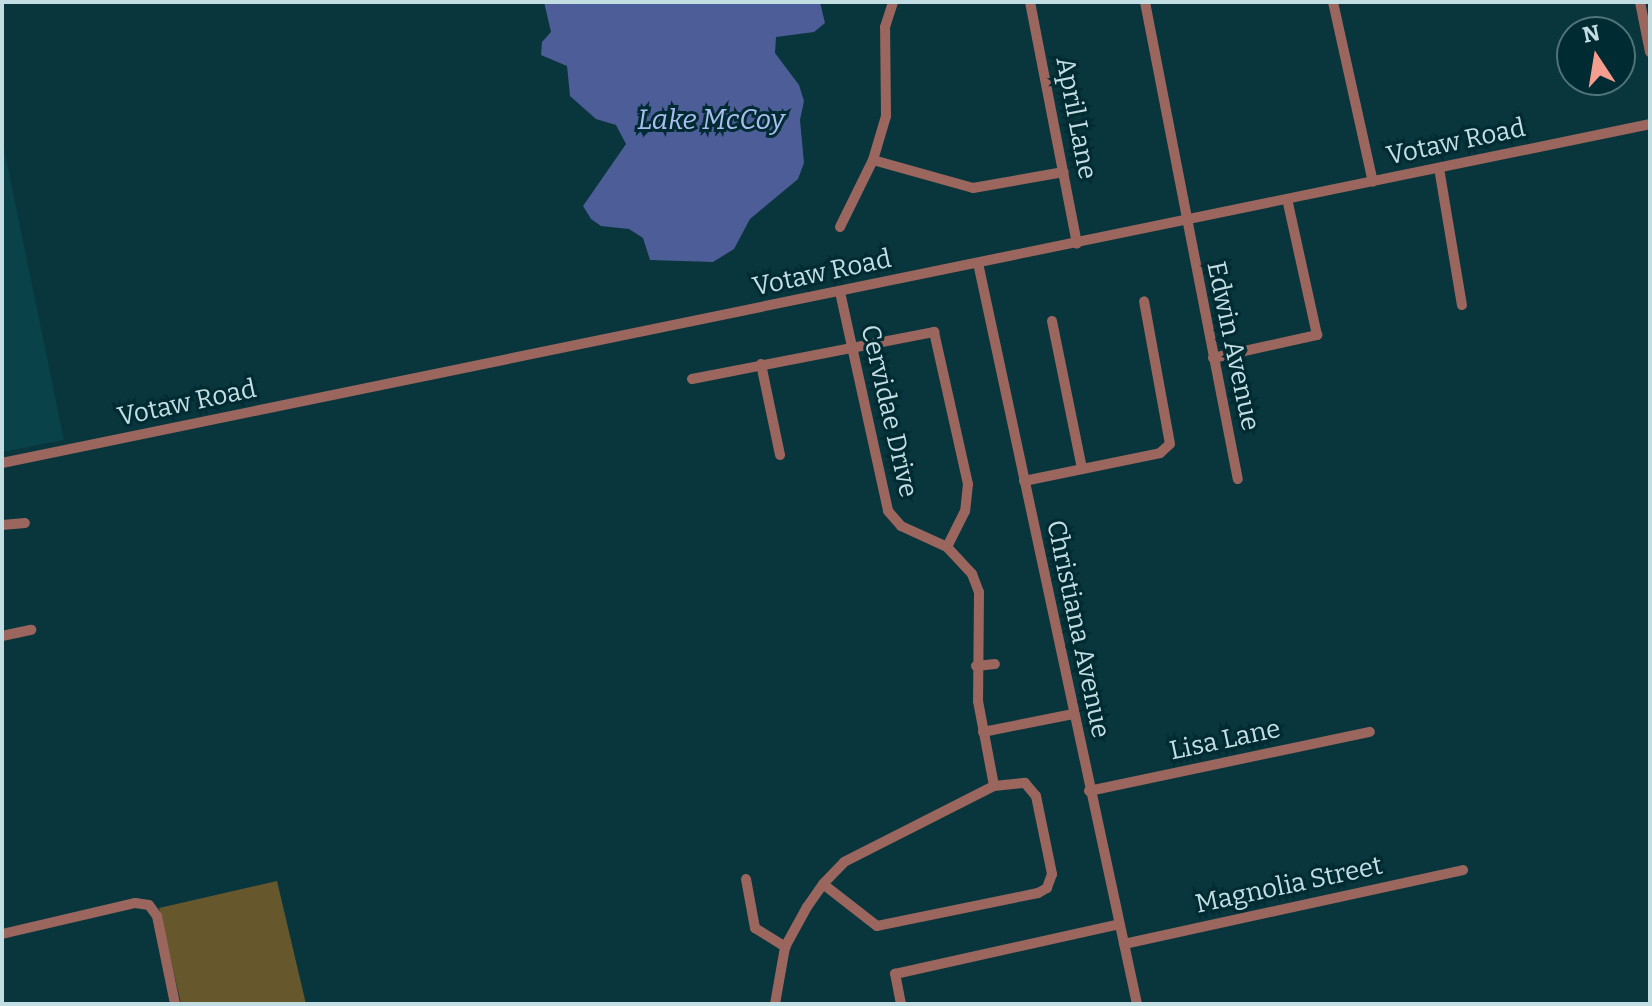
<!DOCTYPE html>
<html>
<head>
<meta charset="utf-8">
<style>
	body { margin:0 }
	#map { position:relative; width:1652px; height:1006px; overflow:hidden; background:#09353c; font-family:Bitter,serif }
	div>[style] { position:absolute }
	.built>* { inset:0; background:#0a424a }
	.green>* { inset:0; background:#67572d }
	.water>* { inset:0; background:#4c5d98 }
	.minor>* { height:10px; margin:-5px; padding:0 5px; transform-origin:5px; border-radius:5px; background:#9b665d }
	span { translate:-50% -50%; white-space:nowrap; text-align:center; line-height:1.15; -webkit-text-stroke:6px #002b32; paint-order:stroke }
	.street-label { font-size:26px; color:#c3dee3 }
	.water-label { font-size:28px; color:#acbdf1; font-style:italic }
	.frame { position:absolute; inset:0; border:4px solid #c3dee3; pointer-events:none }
	.north { position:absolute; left:1556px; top:16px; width:80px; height:80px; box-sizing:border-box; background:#002b32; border:2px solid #4e7379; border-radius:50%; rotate:348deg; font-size:22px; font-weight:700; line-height:32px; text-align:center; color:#c3dee3 }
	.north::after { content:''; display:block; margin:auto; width:28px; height:36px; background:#f59d8e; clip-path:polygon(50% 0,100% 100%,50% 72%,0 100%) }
</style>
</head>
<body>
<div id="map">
	<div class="built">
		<div style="clip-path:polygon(2px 139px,64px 440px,2px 452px)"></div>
	</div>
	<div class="green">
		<div style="clip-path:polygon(277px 881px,306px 1004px,181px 1004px,159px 908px)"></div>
	</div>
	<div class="water">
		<div style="clip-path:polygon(544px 2px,820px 2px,825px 23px,814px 32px,776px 37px,775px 53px,799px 85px,804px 101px,800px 120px,804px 163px,798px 179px,750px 219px,734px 249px,713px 262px,650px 260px,643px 238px,629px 229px,601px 226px,591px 219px,583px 206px,626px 144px,616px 125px,596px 119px,570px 96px,567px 66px,541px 55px,542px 42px,551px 32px)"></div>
	</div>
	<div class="minor">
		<div style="left:1030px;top:2px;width:246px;rotate:79deg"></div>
		<div style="left:1145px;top:2px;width:486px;rotate:79deg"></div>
		<div style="left:1333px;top:2px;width:184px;rotate:77.5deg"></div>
		<div style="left:1640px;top:2px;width:51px;rotate:78.7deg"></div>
		<div style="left:873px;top:160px;width:104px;rotate:15.6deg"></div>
		<div style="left:973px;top:188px;width:92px;rotate:-10deg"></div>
		<div style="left:1439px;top:168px;width:139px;rotate:80.5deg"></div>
		<div style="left:840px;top:227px;width:75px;rotate:-63.8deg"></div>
		<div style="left:873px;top:160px;width:46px;rotate:-73.5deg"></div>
		<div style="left:886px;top:116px;width:89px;rotate:-90.6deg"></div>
		<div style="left:885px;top:27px;width:26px;rotate:-72deg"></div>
		<div style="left:978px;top:263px;width:758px;rotate:77.89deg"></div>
		<div style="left:840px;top:292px;width:224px;rotate:77.6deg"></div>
		<div style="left:888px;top:511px;width:20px;rotate:49deg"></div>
		<div style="left:901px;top:526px;width:51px;rotate:24.5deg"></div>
		<div style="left:947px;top:547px;width:37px;rotate:47deg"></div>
		<div style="left:972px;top:574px;width:19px;rotate:69deg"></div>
		<div style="left:979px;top:592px;width:109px;rotate:90.5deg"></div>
		<div style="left:978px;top:701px;width:86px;rotate:79.3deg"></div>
		<div style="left:1052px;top:321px;width:151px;rotate:78.5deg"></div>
		<div style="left:1213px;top:358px;width:107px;rotate:-12.5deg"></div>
		<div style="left:1317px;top:335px;width:139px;rotate:-102.4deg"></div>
		<div style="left:761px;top:364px;width:93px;rotate:78.2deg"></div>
		<div style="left:692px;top:379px;width:247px;rotate:-11deg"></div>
		<div style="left:934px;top:332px;width:156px;rotate:77.4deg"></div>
		<div style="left:968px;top:484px;width:27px;rotate:96deg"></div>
		<div style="left:965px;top:511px;width:40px;rotate:116.6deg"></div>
		<div style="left:2px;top:463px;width:1683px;rotate:-11.62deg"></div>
		<div style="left:1024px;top:481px;width:139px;rotate:-11.6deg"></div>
		<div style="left:1160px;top:453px;width:13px;rotate:-42deg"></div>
		<div style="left:1170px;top:444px;width:145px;rotate:-100.3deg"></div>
		<div style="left:2px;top:525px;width:23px;rotate:-5deg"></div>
		<div style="left:2px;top:636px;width:30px;rotate:-12deg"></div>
		<div style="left:976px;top:666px;width:19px;rotate:-6deg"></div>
		<div style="left:983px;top:732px;width:92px;rotate:-11.3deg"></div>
		<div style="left:1089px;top:791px;width:287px;rotate:-11.9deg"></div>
		<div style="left:746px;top:879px;width:50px;rotate:79.6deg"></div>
		<div style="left:755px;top:928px;width:36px;rotate:32deg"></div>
		<div style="left:2px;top:934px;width:137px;rotate:-13.1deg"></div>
		<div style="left:135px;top:903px;width:14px;rotate:8deg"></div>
		<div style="left:149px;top:905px;width:14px;rotate:54deg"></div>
		<div style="left:157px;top:916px;width:90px;rotate:78.4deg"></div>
		<div style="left:1124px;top:944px;width:347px;rotate:-12.3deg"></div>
		<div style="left:775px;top:1004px;width:58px;rotate:-80deg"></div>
		<div style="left:785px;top:947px;width:46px;rotate:-61.2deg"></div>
		<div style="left:807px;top:907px;width:28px;rotate:-55deg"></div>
		<div style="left:823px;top:884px;width:30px;rotate:-46deg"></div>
		<div style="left:844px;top:862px;width:168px;rotate:-26.9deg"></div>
		<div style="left:994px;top:786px;width:31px;rotate:-6deg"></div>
		<div style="left:1025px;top:783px;width:17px;rotate:50deg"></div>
		<div style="left:1036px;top:796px;width:80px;rotate:78.4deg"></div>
		<div style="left:1052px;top:874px;width:15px;rotate:110deg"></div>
		<div style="left:1047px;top:888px;width:10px;rotate:151deg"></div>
		<div style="left:1038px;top:893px;width:164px;rotate:168.4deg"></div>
		<div style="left:877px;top:926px;width:68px;rotate:-142.1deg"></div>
		<div style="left:901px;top:1004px;width:31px;rotate:-101deg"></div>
		<div style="left:895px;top:974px;width:230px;rotate:-12.5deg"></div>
	</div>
	<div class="street-label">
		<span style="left:1076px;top:118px;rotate:79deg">April Lane</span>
		<span style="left:1456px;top:142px;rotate:-12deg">Votaw Road</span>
		<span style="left:822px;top:273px;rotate:-12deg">Votaw Road</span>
		<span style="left:1233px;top:346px;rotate:78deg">Edwin Avenue</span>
		<span style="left:187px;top:403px;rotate:-12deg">Votaw Road</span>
		<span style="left:889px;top:411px;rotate:77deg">Cervidae Drive</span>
		<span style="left:1078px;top:629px;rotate:78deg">Christiana Avenue</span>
		<span style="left:1225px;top:740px;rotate:-12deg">Lisa Lane</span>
		<span style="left:1289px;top:885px;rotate:-12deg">Magnolia Street</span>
	</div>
	<div class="water-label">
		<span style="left:711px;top:120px">Lake McCoy</span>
	</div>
	<div class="frame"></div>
	<div class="north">N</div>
</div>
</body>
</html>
